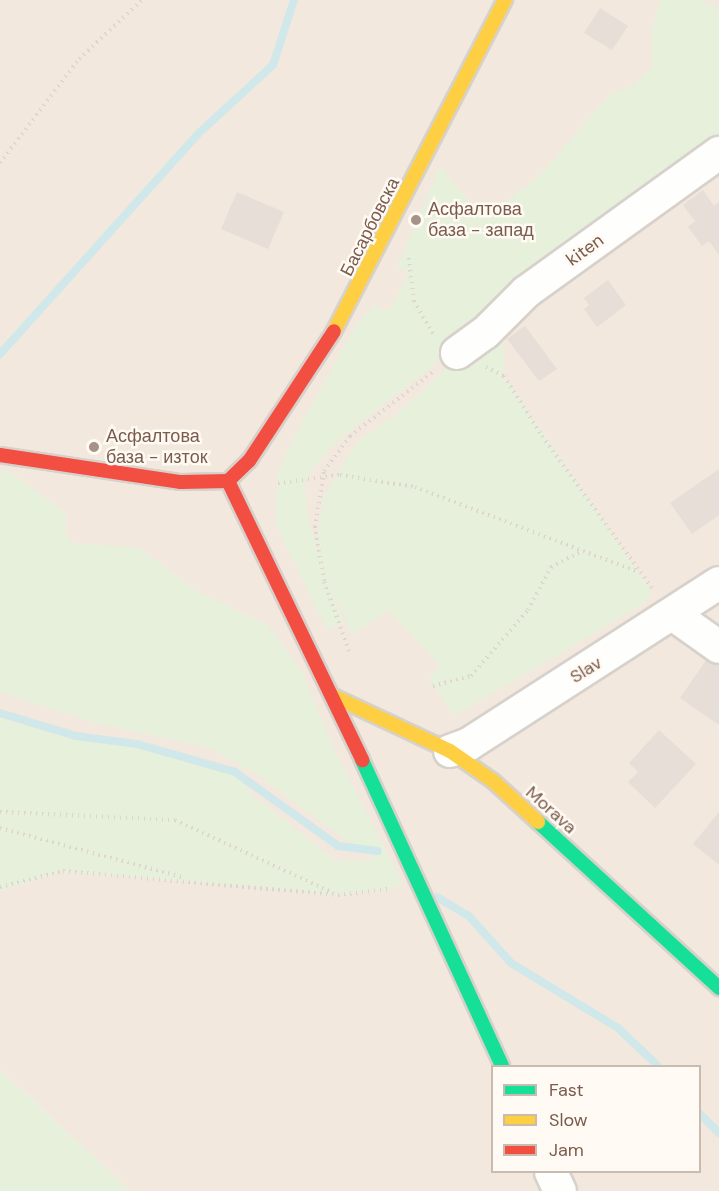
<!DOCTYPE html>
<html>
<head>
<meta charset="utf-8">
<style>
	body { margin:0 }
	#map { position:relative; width:719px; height:1191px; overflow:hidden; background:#f9f5f0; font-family:"DM Sans",sans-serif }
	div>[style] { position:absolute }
	.residential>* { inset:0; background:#f2e8de }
	.green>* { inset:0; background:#e7f0db }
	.stream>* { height:8px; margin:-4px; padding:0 4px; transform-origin:4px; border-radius:4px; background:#d0e8ea }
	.building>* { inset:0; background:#e6ded7 }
	.path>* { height:4px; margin-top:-2px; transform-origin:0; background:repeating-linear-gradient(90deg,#dcd5d0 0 1.5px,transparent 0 6px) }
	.roads { filter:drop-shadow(2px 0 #d7d1cb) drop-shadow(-2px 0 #d7d1cb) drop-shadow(0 2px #d7d1cb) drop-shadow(0 -2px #d7d1cb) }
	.street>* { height:32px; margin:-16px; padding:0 16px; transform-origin:16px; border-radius:16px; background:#fefefd }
	.fast>* { height:14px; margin:-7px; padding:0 7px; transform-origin:7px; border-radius:7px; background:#16e098 }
	.slow>* { height:14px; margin:-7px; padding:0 7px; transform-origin:7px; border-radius:7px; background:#ffcf43 }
	.jam>* { height:14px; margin:-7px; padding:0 7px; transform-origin:7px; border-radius:7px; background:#f24e42 }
	.dots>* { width:16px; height:16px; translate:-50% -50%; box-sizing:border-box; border:3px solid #fffaf3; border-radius:50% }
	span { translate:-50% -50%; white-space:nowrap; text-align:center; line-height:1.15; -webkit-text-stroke:5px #fffaf3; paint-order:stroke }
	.poi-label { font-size:18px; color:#7a5c4d }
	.left { translate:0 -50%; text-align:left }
	.street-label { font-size:18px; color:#7a5c4d }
	.legend { position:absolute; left:491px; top:1065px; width:210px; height:108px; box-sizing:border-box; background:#fffaf3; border:2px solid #cabbb1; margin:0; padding:8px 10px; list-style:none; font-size:18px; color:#7a5c4d }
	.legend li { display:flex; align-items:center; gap:12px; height:30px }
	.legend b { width:30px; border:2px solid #cabbb1 }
</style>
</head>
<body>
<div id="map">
	<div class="residential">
		<div style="clip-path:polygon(evenodd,0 0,719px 0,719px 1191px,131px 1191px,0 1070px,0 0,492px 1066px,700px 1066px,700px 1172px,492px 1172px,492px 1066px)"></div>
	</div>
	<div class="green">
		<div style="clip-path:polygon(660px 0,699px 0,719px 8px,719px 153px,511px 303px,467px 320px,433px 366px,342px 437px,313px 468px,304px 484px,308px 520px,344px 624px,326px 628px,275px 522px,278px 471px,295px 435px,359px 321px,375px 305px,388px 311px,397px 296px,408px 273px,397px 267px,440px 166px,480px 214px,511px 198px,540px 175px,608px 96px,634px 85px,652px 66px,652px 31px)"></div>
		<div style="clip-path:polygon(503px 313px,504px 376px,652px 592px,644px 604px,453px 716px,429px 677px,440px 665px,388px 610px,352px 635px,328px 578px,317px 540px,324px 496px,357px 442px,402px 410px)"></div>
		<div style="clip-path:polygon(0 470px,10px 472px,66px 513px,66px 534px,72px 543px,140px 548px,196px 591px,268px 625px,301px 670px,332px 745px,403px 884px,386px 890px,338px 895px,63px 871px,0 892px,0 713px,76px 736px,138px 744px,235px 772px,251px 794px,336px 861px,375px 861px,259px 776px,210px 748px,96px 723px,0 692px)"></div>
		<div style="clip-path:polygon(0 1070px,131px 1191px,0 1191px)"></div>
	</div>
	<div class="stream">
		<div style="left:0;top:354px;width:297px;rotate:-48deg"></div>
		<div style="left:199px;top:133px;width:100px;rotate:-42.6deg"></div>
		<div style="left:273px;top:65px;width:68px;rotate:-72.1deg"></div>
		<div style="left:0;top:713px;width:79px;rotate:16.8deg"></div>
		<div style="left:76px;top:736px;width:62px;rotate:7.5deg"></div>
		<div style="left:137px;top:744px;width:102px;rotate:15.9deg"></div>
		<div style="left:235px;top:772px;width:127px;rotate:35.7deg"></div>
		<div style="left:338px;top:846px;width:40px;rotate:7.1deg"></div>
		<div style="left:437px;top:897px;width:37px;rotate:31deg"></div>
		<div style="left:469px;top:916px;width:63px;rotate:48.2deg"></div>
		<div style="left:511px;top:963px;width:125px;rotate:31.3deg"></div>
		<div style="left:618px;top:1028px;width:55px;rotate:43.5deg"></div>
		<div style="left:700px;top:1114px;width:27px;rotate:45deg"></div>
	</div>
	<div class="building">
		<div style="clip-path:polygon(600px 8px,628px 26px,612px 50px,584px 33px)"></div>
		<div style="clip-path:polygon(703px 190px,714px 206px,719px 202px,719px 255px,709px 241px,702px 246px,688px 227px,695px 221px,683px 205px)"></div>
		<div style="clip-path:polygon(237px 192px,284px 212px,268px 249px,221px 229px)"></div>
		<div style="clip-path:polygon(608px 280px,626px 305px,597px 327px,584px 309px,589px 305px,584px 298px)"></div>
		<div style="clip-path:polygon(525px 326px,557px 369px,539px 381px,507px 339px)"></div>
		<div style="clip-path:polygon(719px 469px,719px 515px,692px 534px,670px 503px)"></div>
		<div style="clip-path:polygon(706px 660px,719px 665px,719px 725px,680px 698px)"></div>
		<div style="clip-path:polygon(659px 730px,696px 764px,655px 808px,628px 782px,638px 772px,629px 763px)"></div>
		<div style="clip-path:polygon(719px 812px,719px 865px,693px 844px)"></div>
	</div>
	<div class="path">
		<div style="left:0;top:163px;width:131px;rotate:-52.8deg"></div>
		<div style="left:79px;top:59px;width:86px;rotate:-43.1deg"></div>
		<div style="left:409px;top:258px;width:43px;rotate:83.4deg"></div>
		<div style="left:414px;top:301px;width:39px;rotate:60deg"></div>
		<div style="left:486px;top:367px;width:20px;rotate:27deg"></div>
		<div style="left:504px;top:376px;width:71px;rotate:57.7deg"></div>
		<div style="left:542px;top:436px;width:191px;rotate:54.1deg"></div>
		<div style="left:278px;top:483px;width:63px;rotate:-7.4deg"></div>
		<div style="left:340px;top:475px;width:76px;rotate:9.1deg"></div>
		<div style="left:415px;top:487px;width:236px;rotate:20.8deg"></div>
		<div style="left:349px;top:651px;width:74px;rotate:-109.7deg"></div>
		<div style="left:324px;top:581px;width:55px;rotate:-99.5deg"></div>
		<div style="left:315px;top:527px;width:57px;rotate:-80.9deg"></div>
		<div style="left:324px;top:471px;width:44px;rotate:-53.4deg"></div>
		<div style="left:350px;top:436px;width:108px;rotate:-37.8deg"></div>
		<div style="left:433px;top:686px;width:39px;rotate:-15deg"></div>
		<div style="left:471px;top:676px;width:87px;rotate:-49.2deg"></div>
		<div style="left:528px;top:610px;width:49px;rotate:-61.9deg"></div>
		<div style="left:551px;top:567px;width:33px;rotate:-27deg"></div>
		<div style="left:0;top:812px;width:175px;rotate:2.6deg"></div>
		<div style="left:175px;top:820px;width:175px;rotate:24.7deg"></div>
		<div style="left:0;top:828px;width:192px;rotate:15.1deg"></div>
		<div style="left:0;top:887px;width:65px;rotate:-14.3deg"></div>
		<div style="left:63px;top:871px;width:276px;rotate:5deg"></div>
		<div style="left:338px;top:895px;width:51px;rotate:-6.7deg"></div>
	</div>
	<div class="roads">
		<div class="street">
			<div style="left:457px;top:353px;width:34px;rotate:-36deg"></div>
			<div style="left:485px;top:333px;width:58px;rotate:-45deg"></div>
			<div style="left:526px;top:292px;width:238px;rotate:-35.8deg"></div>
			<div style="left:674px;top:615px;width:55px;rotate:35.4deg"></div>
			<div style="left:450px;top:751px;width:20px;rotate:-20deg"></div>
			<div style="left:469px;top:744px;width:297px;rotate:-32.8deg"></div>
			<div style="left:551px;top:1172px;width:21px;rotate:65deg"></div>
		</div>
		<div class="fast">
			<div style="left:362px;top:760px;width:337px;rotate:65.4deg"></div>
			<div style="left:538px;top:822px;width:246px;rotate:42.5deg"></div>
		</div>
		<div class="slow">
			<div style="left:334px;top:331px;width:373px;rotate:-62.7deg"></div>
			<div style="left:333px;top:696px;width:129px;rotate:25.2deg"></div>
			<div style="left:450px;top:751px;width:52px;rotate:34.9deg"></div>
			<div style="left:493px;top:781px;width:61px;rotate:42.3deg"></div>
		</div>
		<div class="jam">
			<div style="left:0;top:455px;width:183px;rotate:8.5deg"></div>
			<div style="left:181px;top:482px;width:47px;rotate:-1.2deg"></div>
			<div style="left:228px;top:481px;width:29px;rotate:-44deg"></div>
			<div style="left:249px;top:461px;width:155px;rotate:-56.8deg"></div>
			<div style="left:228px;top:481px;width:310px;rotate:64.3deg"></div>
		</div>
	</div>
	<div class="dots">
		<div style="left:416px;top:220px;background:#a69286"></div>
		<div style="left:94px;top:447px;background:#a69286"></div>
	</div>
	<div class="poi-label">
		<span class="left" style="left:428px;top:220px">Асфалтова<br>база - запад</span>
		<span class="left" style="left:106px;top:447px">Асфалтова<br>база - изток</span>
	</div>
	<div class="street-label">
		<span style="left:370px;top:227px;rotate:-63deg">Басарбовска</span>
		<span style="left:585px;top:250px;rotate:-36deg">kiten</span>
		<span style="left:586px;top:670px;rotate:-32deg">Slav</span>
		<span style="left:551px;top:810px;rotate:42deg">Morava</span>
	</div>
	<ul class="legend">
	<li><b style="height:8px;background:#16e098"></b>Fast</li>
	<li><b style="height:8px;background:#ffcf43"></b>Slow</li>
	<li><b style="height:8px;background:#f24e42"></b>Jam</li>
	</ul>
</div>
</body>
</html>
